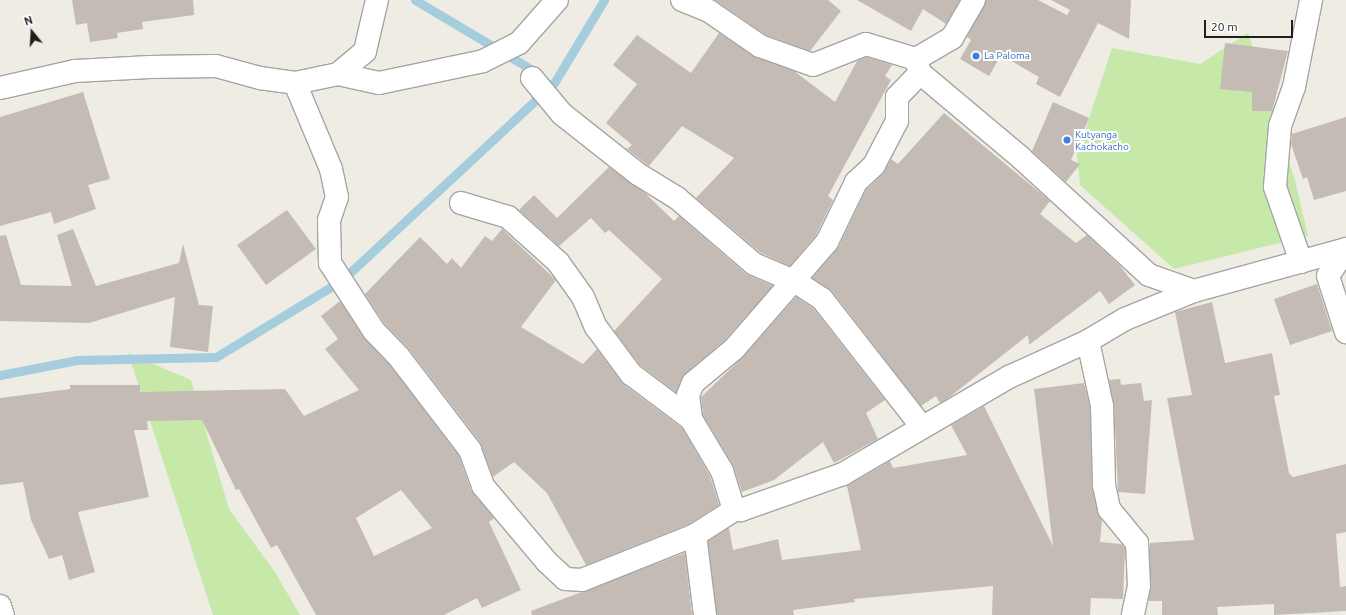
<!DOCTYPE html>
<html>
<head>
<meta charset="utf-8">
<style>
	body { margin:0 }
	#map { position:relative; width:1346px; height:615px; overflow:hidden; background:#efece4; font-family:Ubuntu,sans-serif }
	div>[style] { position:absolute }
	.grass>* { inset:0; background:#c6e9aa }
	.stream>* { height:9px; margin:-4.5px; padding:0 4.5px; transform-origin:4.5px; border-radius:4.5px; background:#a5cddd }
	.building>* { inset:0; background:#c4bcb4 }
	.roads { filter:drop-shadow(1px 0 #a5a5a5) drop-shadow(-1px 0 #a5a5a5) drop-shadow(0 1px #a5a5a5) drop-shadow(0 -1px #a5a5a5) }
	.street>* { height:22px; margin:-11px; padding:0 11px; transform-origin:11px; border-radius:11px; background:#fff }
	.dots>* { width:11px; height:11px; translate:-50% -50%; box-sizing:border-box; border:2px solid #fff; border-radius:50% }
	span { translate:-50% -50%; white-space:nowrap; text-align:center; line-height:1.15; -webkit-text-stroke:4px #fff; paint-order:stroke }
	.shop-label { font-size:10px; color:#366cbe }
	.left { translate:0 -50%; text-align:left }
	.north { position:absolute; left:12px; top:12px; width:40px; height:40px; -webkit-text-stroke:3px #fff; paint-order:stroke; rotate:342deg; font-size:11px; font-weight:700; line-height:16px; text-align:center; color:#1e1e1e }
	.north::after { content:''; display:block; margin:auto; width:14px; height:18px; background:#1e1e1e; clip-path:polygon(50% 0,100% 100%,50% 72%,0 100%) }
	.scale { position:absolute; left:1204px; top:20px; width:89px; height:18px; box-sizing:border-box; border:2px solid #1e1e1e; border-top:0; padding-left:5px; font-size:12px; line-height:14px; white-space:nowrap; color:#1e1e1e; -webkit-text-stroke:3px #fff; paint-order:stroke }
</style>
</head>
<body>
<div id="map">
	<div class="grass">
		<div style="clip-path:polygon(1248px 33px,1295px 180px,1308px 236px,1174px 269px,1080px 185px,1077px 155px,1112px 48px,1200px 64px)"></div>
		<div style="clip-path:polygon(128px 353px,191px 380px,229px 509px,275px 572px,300px 615px,213px 615px)"></div>
	</div>
	<div class="stream">
		<div style="left:415px;top:0;width:144px;rotate:30.8deg"></div>
		<div style="left:0;top:375px;width:78px;rotate:-11deg"></div>
		<div style="left:77px;top:360px;width:139px;rotate:-1.2deg"></div>
		<div style="left:216px;top:357px;width:148px;rotate:-31.4deg"></div>
		<div style="left:342px;top:280px;width:289px;rotate:-42.9deg"></div>
		<div style="left:554px;top:83px;width:97px;rotate:-58.9deg"></div>
	</div>
	<div class="building">
		<div style="clip-path:polygon(72px 0,193px 0,194px 15px,142px 22px,143px 29px,117px 33px,118px 38px,90px 42px,87px 23px,76px 25px)"></div>
		<div style="clip-path:polygon(715px 0,828px 0,841px 11px,810px 51px,766px 35px)"></div>
		<div style="clip-path:polygon(857px 0,960px 0,946px 24px,923px 9px,911px 31px)"></div>
		<div style="clip-path:polygon(986px 0,1038px 0,1067px 15px,1070px 10px,1051px 0,1131px 0,1129px 39px,1098px 23px,1060px 97px,1036px 84px,1039px 77px,1001px 55px,989px 76px,960px 59px,971px 40px,967px 37px)"></div>
		<div style="clip-path:polygon(719px 33px,753px 56px,794px 71px,835px 102px,857px 61px,867px 57px,892px 65px,885px 76px,891px 80px,828px 196px,833px 200px,816px 235px,790px 266px,761px 253px,696px 198px,734px 158px,682px 126px,649px 166px,627px 149px,632px 145px,606px 123px,637px 84px,613px 65px,637px 35px,691px 73px)"></div>
		<div style="clip-path:polygon(1225px 43px,1288px 51px,1272px 111px,1252px 111px,1252px 92px,1220px 89px)"></div>
		<div style="clip-path:polygon(83px 92px,110px 179px,88px 185px,96px 209px,54px 224px,51px 212px,0 226px,0 117px)"></div>
		<div style="clip-path:polygon(1053px 102px,1089px 118px,1071px 160px,1080px 164px,1066px 182px,1032px 151px)"></div>
		<div style="clip-path:polygon(944px 113px,1050px 201px,1040px 214px,1076px 243px,1087px 235px,1120px 266px,1135px 285px,1109px 304px,1100px 291px,1029px 345px,1028px 335px,947px 399px,940px 403px,936px 396px,921px 406px,832px 291px,812px 278px,838px 248px,866px 190px,883px 174px,891px 159px,898px 164px)"></div>
		<div style="clip-path:polygon(1346px 117px,1346px 191px,1314px 200px,1307px 177px,1303px 179px,1291px 144px,1292px 134px)"></div>
		<div style="clip-path:polygon(609px 167px,645px 193px,674px 221px,679px 216px,746px 274px,773px 286px,725px 340px,685px 374px,676px 392px,640px 365px,614px 331px,662px 279px,609px 230px,605px 233px,591px 218px,559px 246px,519px 210px,534px 195px,557px 218px)"></div>
		<div style="clip-path:polygon(287px 210px,316px 249px,266px 285px,237px 245px)"></div>
		<div style="clip-path:polygon(73px 229px,96px 286px,179px 263px,183px 244px,199px 305px,213px 306px,208px 352px,170px 347px,175px 297px,89px 323px,0 321px,0 236px,6px 235px,21px 285px,72px 286px,57px 235px)"></div>
		<div style="clip-path:polygon(502px 229px,556px 280px,521px 327px,583px 364px,597px 349px,623px 384px,682px 428px,710px 476px,719px 505px,689px 524px,586px 565px,547px 493px,514px 462px,493px 477px,480px 442px,409px 349px,384px 323px,365px 294px,420px 237px,447px 264px,452px 258px,461px 268px,485px 236px,492px 241px)"></div>
		<div style="clip-path:polygon(1317px 284px,1332px 331px,1290px 345px,1274px 299px)"></div>
		<div style="clip-path:polygon(796px 297px,813px 308px,885px 400px,866px 413px,878px 439px,834px 463px,823px 442px,774px 480px,742px 492px,733px 465px,703px 415px,701px 397px,743px 357px)"></div>
		<div style="clip-path:polygon(evenodd,340px 301px,364px 338px,390px 365px,459px 456px,471px 490px,494px 518px,489px 522px,521px 590px,482px 608px,477px 598px,444px 615px,316px 615px,277px 545px,271px 548px,239px 489px,236px 490px,202px 420px,147px 421px,148px 430px,134px 430px,149px 497px,78px 512px,95px 572px,69px 580px,62px 555px,49px 559px,31px 520px,23px 482px,0 485px,0 398px,70px 389px,70px 385px,140px 385px,140px 392px,285px 389px,304px 416px,359px 390px,325px 349px,338px 339px,321px 316px,340px 301px,401px 490px,432px 528px,374px 556px,356px 518px,401px 490px)"></div>
		<div style="clip-path:polygon(1212px 302px,1225px 363px,1272px 353px,1280px 395px,1274px 396px,1289px 473px,1293px 477px,1346px 464px,1346px 532px,1336px 534px,1340px 587px,1346px 586px,1346px 611px,1274px 615px,1274px 604px,1217px 607px,1218px 615px,1162px 615px,1162px 601px,1149px 601px,1150px 543px,1194px 540px,1167px 398px,1192px 395px,1175px 312px)"></div>
		<div style="clip-path:polygon(1120px 379px,1121px 385px,1141px 383px,1144px 401px,1152px 400px,1145px 494px,1118px 492px,1114px 406px,1109px 380px)"></div>
		<div style="clip-path:polygon(1084px 383px,1090px 407px,1092px 487px,1102px 520px,1100px 542px,1121px 544px,1125px 548px,1123px 599px,1091px 598px,1090px 615px,992px 615px,993px 586px,854px 599px,855px 602px,793px 610px,794px 615px,717px 615px,708px 541px,729px 528px,733px 550px,778px 539px,782px 560px,861px 550px,847px 486px,890px 461px,893px 468px,967px 455px,951px 425px,984px 406px,1053px 546px,1034px 389px)"></div>
		<div style="clip-path:polygon(685px 553px,692px 615px,532px 615px,531px 611px)"></div>
	</div>
	<div class="roads">
		<div class="street">
			<div style="left:682px;top:0;width:29px;rotate:22deg"></div>
			<div style="left:709px;top:11px;width:62px;rotate:34.5deg"></div>
			<div style="left:760px;top:46px;width:56px;rotate:19.7deg"></div>
			<div style="left:813px;top:65px;width:57px;rotate:-21.6deg"></div>
			<div style="left:866px;top:44px;width:52px;rotate:16.7deg"></div>
			<div style="left:920px;top:73px;width:131px;rotate:40deg"></div>
			<div style="left:1020px;top:157px;width:175px;rotate:42.5deg"></div>
			<div style="left:1149px;top:275px;width:48px;rotate:19.6deg"></div>
			<div style="left:338px;top:74px;width:42px;rotate:12.4deg"></div>
			<div style="left:379px;top:83px;width:106px;rotate:-11.9deg"></div>
			<div style="left:483px;top:61px;width:40px;rotate:-26.6deg"></div>
			<div style="left:519px;top:43px;width:57px;rotate:-48.5deg"></div>
			<div style="left:532px;top:78px;width:47px;rotate:50.2deg"></div>
			<div style="left:562px;top:114px;width:97px;rotate:38.3deg"></div>
			<div style="left:638px;top:174px;width:46px;rotate:31.6deg"></div>
			<div style="left:677px;top:198px;width:101px;rotate:40.6deg"></div>
			<div style="left:754px;top:264px;width:46px;rotate:23.2deg"></div>
			<div style="left:796px;top:282px;width:31px;rotate:33deg"></div>
			<div style="left:822px;top:299px;width:162px;rotate:52deg"></div>
			<div style="left:295px;top:83px;width:93px;rotate:67.3deg"></div>
			<div style="left:331px;top:169px;width:29px;rotate:78deg"></div>
			<div style="left:337px;top:197px;width:24px;rotate:109deg"></div>
			<div style="left:329px;top:220px;width:43px;rotate:88.7deg"></div>
			<div style="left:330px;top:263px;width:81px;rotate:57.1deg"></div>
			<div style="left:374px;top:331px;width:36px;rotate:46deg"></div>
			<div style="left:399px;top:357px;width:117px;rotate:52.6deg"></div>
			<div style="left:470px;top:450px;width:38px;rotate:70deg"></div>
			<div style="left:483px;top:486px;width:99px;rotate:49.9deg"></div>
			<div style="left:547px;top:562px;width:25px;rotate:43deg"></div>
			<div style="left:565px;top:579px;width:17px;rotate:3deg"></div>
			<div style="left:582px;top:580px;width:122px;rotate:-21.7deg"></div>
			<div style="left:0;top:88px;width:77px;rotate:-12.8deg"></div>
			<div style="left:75px;top:71px;width:75px;rotate:-3.1deg"></div>
			<div style="left:150px;top:67px;width:66px;rotate:-0.9deg"></div>
			<div style="left:216px;top:66px;width:46px;rotate:15.3deg"></div>
			<div style="left:260px;top:78px;width:35px;rotate:8deg"></div>
			<div style="left:295px;top:83px;width:44px;rotate:-11.8deg"></div>
			<div style="left:338px;top:74px;width:35px;rotate:-40deg"></div>
			<div style="left:365px;top:51px;width:52px;rotate:-76.8deg"></div>
			<div style="left:461px;top:203px;width:49px;rotate:16.6deg"></div>
			<div style="left:508px;top:217px;width:67px;rotate:42deg"></div>
			<div style="left:558px;top:262px;width:43px;rotate:54.5deg"></div>
			<div style="left:583px;top:297px;width:33px;rotate:67deg"></div>
			<div style="left:596px;top:327px;width:59px;rotate:53.3deg"></div>
			<div style="left:631px;top:374px;width:75px;rotate:36.9deg"></div>
			<div style="left:1346px;top:249px;width:32px;rotate:124deg"></div>
			<div style="left:1328px;top:276px;width:59px;rotate:72.2deg"></div>
			<div style="left:1301px;top:262px;width:79px;rotate:-109.1deg"></div>
			<div style="left:1275px;top:187px;width:61px;rotate:-85.3deg"></div>
			<div style="left:1280px;top:126px;width:41px;rotate:-70.3deg"></div>
			<div style="left:1294px;top:87px;width:89px;rotate:-78.9deg"></div>
			<div style="left:1088px;top:341px;width:66px;rotate:77.8deg"></div>
			<div style="left:1102px;top:406px;width:79px;rotate:88.5deg"></div>
			<div style="left:1104px;top:485px;width:25px;rotate:78deg"></div>
			<div style="left:1109px;top:509px;width:44px;rotate:50.5deg"></div>
			<div style="left:1137px;top:543px;width:43px;rotate:87.3deg"></div>
			<div style="left:1139px;top:586px;width:30px;rotate:102deg"></div>
			<div style="left:734px;top:510px;width:41px;rotate:-107.1deg"></div>
			<div style="left:722px;top:471px;width:61px;rotate:-120.8deg"></div>
			<div style="left:691px;top:419px;width:24px;rotate:-97deg"></div>
			<div style="left:688px;top:395px;width:13px;rotate:-67deg"></div>
			<div style="left:693px;top:383px;width:53px;rotate:-39.7deg"></div>
			<div style="left:734px;top:349px;width:142px;rotate:-49deg"></div>
			<div style="left:827px;top:242px;width:67px;rotate:-64.2deg"></div>
			<div style="left:856px;top:182px;width:25px;rotate:-43deg"></div>
			<div style="left:874px;top:165px;width:50px;rotate:-62.4deg"></div>
			<div style="left:897px;top:121px;width:24px;rotate:-90deg"></div>
			<div style="left:897px;top:97px;width:33px;rotate:-46deg"></div>
			<div style="left:920px;top:73px;width:15px;rotate:-106deg"></div>
			<div style="left:916px;top:59px;width:42px;rotate:-30.3deg"></div>
			<div style="left:952px;top:38px;width:44px;rotate:-59.9deg"></div>
			<div style="left:0;top:606px;width:9px;rotate:72deg"></div>
			<div style="left:705px;top:615px;width:81px;rotate:-97.1deg"></div>
			<div style="left:695px;top:535px;width:46px;rotate:-32.7deg"></div>
			<div style="left:734px;top:510px;width:7px"></div>
			<div style="left:741px;top:510px;width:108px;rotate:-19.4deg"></div>
			<div style="left:843px;top:474px;width:192px;rotate:-30.3deg"></div>
			<div style="left:1009px;top:377px;width:87px;rotate:-24.5deg"></div>
			<div style="left:1088px;top:341px;width:43px;rotate:-30.7deg"></div>
			<div style="left:1125px;top:319px;width:74px;rotate:-22.1deg"></div>
			<div style="left:1194px;top:291px;width:158px;rotate:-15.4deg"></div>
		</div>
	</div>
	<div class="dots">
		<div style="left:976px;top:56px;background:#3f7fe0"></div>
		<div style="left:1067px;top:140px;background:#3f7fe0"></div>
	</div>
	<div class="shop-label">
		<span class="left" style="left:984px;top:56px">La Paloma</span>
		<span class="left" style="left:1075px;top:140px">Kutyanga<br>Kachokacho</span>
	</div>
	<div class="north">N</div>
	<div class="scale">20 m</div>
</div>
</body>
</html>
